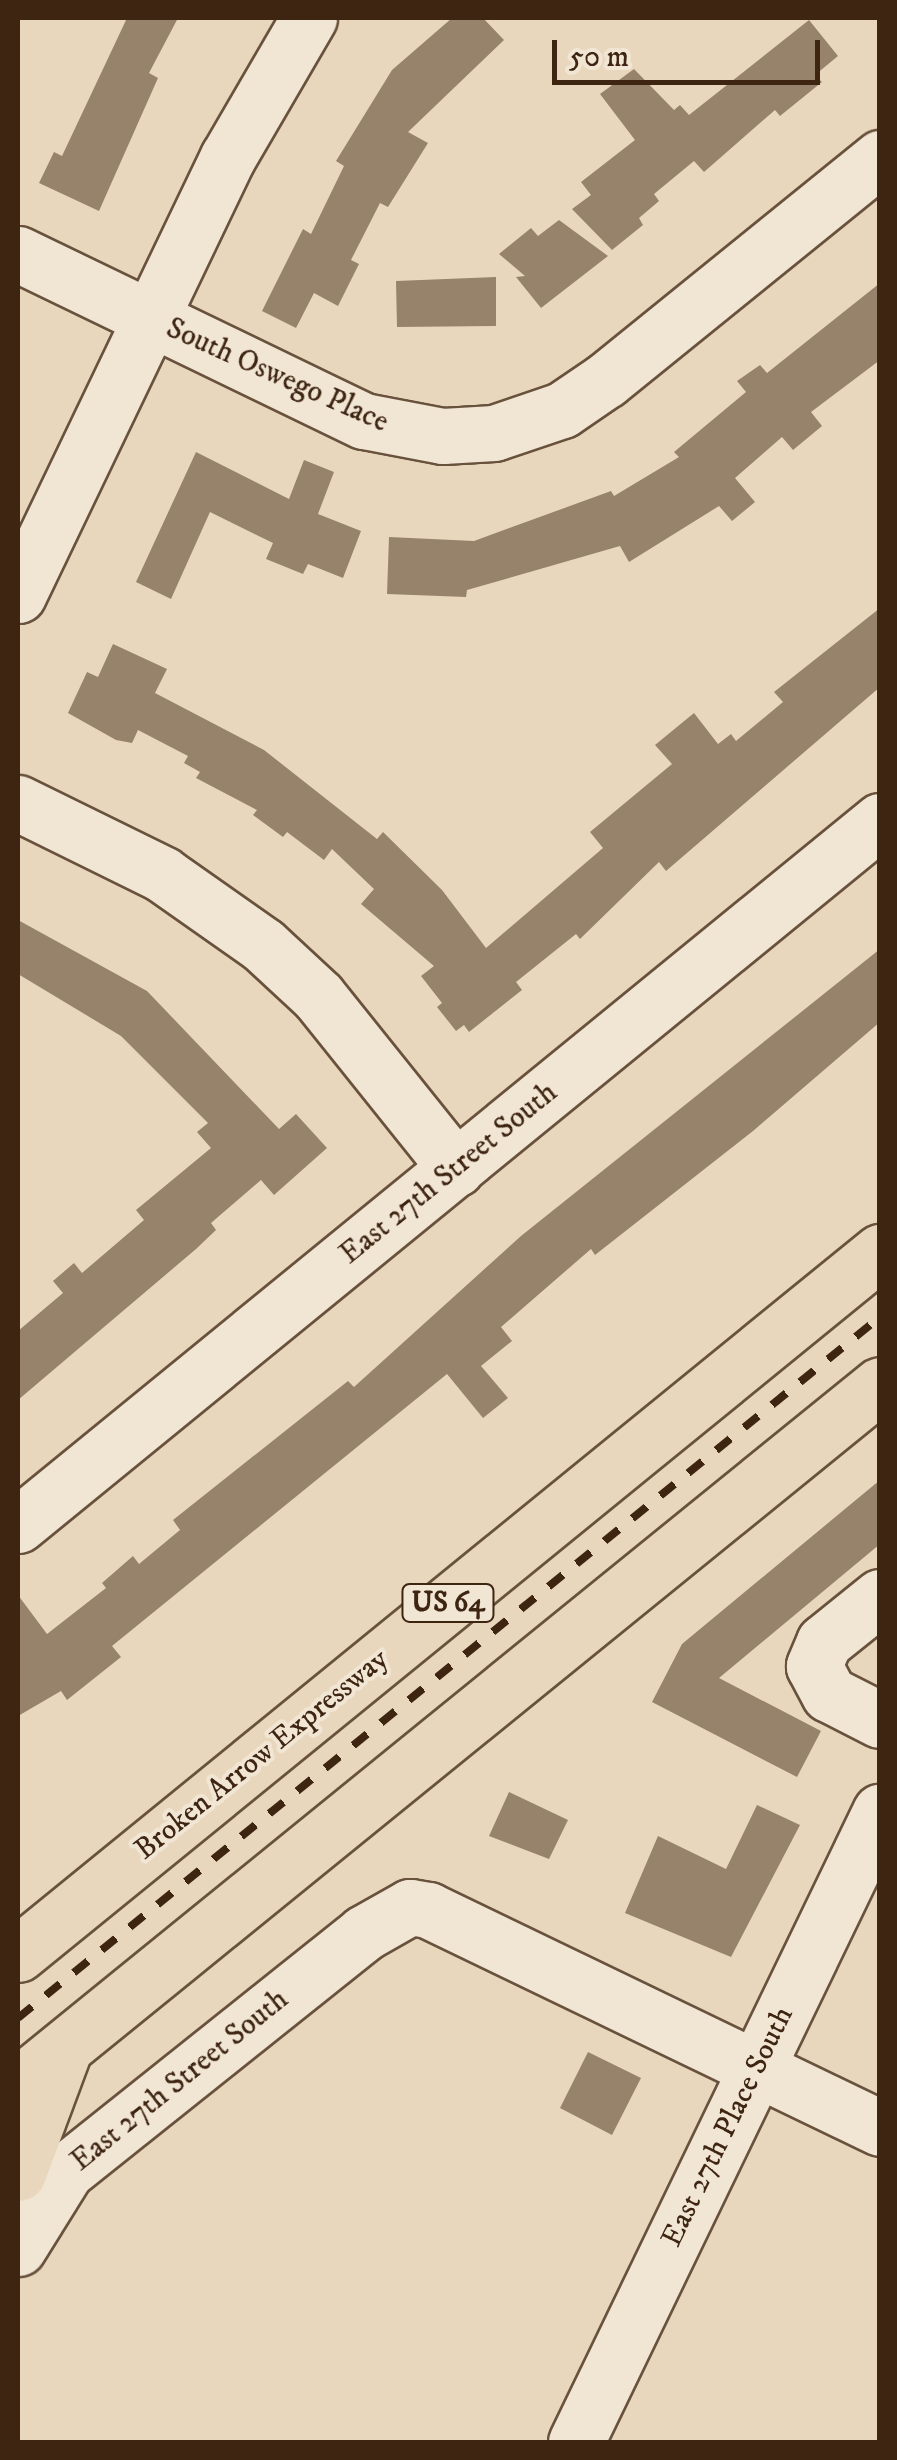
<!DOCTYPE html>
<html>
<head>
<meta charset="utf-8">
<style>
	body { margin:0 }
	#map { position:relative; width:897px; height:2460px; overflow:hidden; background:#e9d7bd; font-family:"IM FELL DW Pica",serif }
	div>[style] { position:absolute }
	.building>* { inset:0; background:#97826b }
	.roads { filter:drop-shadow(2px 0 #69523d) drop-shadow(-2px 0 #69523d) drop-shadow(0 2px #69523d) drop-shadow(0 -2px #69523d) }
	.minor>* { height:55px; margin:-27.5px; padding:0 27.5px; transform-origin:27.5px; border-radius:27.5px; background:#f1e5d4 }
	.highway>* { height:55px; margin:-27.5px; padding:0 27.5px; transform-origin:27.5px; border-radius:27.5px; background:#e9d7bd }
	.rail>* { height:8px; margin-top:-4px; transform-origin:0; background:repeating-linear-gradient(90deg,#3e2512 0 18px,transparent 0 36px) }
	span { translate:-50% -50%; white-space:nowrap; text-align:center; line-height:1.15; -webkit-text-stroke:8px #f1e5d4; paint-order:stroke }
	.shield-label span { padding:2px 8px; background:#f1e5d4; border:2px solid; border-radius:8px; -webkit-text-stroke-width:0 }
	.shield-label { font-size:28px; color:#3e2512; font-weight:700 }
	.street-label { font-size:30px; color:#3e2512 }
	.frame { position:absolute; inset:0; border:20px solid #3e2512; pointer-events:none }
	.scale { position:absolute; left:552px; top:40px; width:268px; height:45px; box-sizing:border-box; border:5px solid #3e2512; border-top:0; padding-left:12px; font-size:30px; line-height:35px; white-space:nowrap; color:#3e2512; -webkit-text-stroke:8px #f1e5d4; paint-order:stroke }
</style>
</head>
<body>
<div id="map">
	<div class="building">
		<div style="clip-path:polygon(127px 18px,178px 18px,149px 73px,158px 78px,99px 211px,39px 183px,54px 152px,62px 156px)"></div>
		<div style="clip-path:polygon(452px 18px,483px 18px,504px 40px,408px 132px,428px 143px,388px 207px,380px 203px,351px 260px,359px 264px,338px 306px,314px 293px,296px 328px,262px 311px,303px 229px,311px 234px,344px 166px,336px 161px,392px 70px)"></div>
		<div style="clip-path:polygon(809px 20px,838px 56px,815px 75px,822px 82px,780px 116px,775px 110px,704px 172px,694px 161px,654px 194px,659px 201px,639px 218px,643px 225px,612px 250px,572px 209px,591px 195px,581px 182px,635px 140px,600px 94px,634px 69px,674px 110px,680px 105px,689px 115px)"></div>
		<div style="clip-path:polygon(559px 220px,608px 256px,541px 308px,516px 277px,525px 276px,499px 254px,531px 228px,538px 236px)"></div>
		<div style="clip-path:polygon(496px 277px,496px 326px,397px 327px,396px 281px)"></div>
		<div style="clip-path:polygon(880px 283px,880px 360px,811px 412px,822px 426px,793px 450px,782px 437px,735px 478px,755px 502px,732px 521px,719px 506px,629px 562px,620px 546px,467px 590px,466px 597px,387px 594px,389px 537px,474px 541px,611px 491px,614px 496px,679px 457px,674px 452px,746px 392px,737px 381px,760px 365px,767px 373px)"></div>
		<div style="clip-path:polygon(196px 452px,289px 499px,304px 460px,334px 472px,318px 514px,361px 531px,343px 578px,308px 564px,303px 574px,266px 559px,273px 543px,210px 512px,171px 599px,136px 582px)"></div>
		<div style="clip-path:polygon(880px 608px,880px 687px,666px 871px,659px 862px,580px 939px,576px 934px,516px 982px,522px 990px,469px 1032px,464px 1025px,456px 1031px,437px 1007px,442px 1003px,421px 976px,434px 966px,361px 904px,374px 889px,332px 849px,324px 860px,287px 832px,283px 837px,253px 815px,257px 810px,196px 778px,200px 772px,184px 763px,188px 756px,138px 730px,132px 743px,116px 740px,68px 713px,87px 672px,98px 677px,113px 644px,167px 669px,155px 693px,264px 750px,377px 839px,383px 832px,442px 890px,486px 948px,603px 848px,590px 832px,672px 764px,655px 745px,694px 713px,718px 744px,731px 734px,736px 741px,783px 702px,774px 692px)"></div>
		<div style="clip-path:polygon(18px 920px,147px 991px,279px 1129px,296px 1114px,327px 1148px,274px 1195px,261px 1180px,211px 1223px,216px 1230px,196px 1249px,18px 1400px,18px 1331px,63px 1293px,53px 1281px,74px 1263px,82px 1273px,144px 1220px,136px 1210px,211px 1148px,197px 1132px,208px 1123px,121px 1036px,18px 974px)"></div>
		<div style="clip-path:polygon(880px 949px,880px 1022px,753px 1131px,595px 1255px,591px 1249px,501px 1327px,512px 1341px,481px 1366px,508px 1398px,483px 1418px,447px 1374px,112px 1646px,121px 1657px,67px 1700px,61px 1691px,18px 1716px,18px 1595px,47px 1634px,106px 1588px,102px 1583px,133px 1556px,139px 1564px,180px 1530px,173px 1520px,348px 1381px,354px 1387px,521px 1236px)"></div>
		<div style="clip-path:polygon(880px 1480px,880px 1544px,719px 1678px,821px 1731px,797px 1777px,652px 1702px,682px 1644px)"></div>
		<div style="clip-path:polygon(509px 1792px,568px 1820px,549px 1859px,489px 1836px)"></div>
		<div style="clip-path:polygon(757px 1805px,800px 1825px,731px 1957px,625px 1913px,658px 1836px,726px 1869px)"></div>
		<div style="clip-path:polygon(588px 2052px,641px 2078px,612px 2135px,560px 2108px)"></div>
	</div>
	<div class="roads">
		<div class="minor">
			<div style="left:18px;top:254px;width:384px;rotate:25.8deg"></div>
			<div style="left:364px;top:421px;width:80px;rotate:10.8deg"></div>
			<div style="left:443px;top:436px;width:51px;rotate:-3.4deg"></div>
			<div style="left:494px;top:433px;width:72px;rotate:-18.7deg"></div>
			<div style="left:562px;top:410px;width:53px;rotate:-34.3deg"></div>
			<div style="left:606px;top:380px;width:353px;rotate:-39deg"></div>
			<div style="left:18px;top:595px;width:486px;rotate:-64.4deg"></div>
			<div style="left:228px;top:157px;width:161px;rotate:-59.8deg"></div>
			<div style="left:18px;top:803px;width:161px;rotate:26.2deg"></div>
			<div style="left:162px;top:874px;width:123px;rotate:35.1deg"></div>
			<div style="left:263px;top:945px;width:75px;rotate:42.8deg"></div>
			<div style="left:318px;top:996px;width:221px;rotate:51.3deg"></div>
			<div style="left:18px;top:1525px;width:1113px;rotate:-39.24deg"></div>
			<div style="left:880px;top:1597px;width:72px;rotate:141.2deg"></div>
			<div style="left:824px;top:1642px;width:26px;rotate:113deg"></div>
			<div style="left:814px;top:1666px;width:32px;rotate:62deg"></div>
			<div style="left:829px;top:1694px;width:57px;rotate:27deg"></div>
			<div style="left:18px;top:2248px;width:91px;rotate:-58.1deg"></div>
			<div style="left:66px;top:2171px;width:381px;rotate:-38.6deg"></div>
			<div style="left:364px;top:1933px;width:53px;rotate:-29.5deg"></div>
			<div style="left:410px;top:1907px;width:18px;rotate:9deg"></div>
			<div style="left:428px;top:1910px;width:502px;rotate:25.75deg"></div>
			<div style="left:576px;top:2442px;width:700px;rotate:-64.24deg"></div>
		</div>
		<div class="highway">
			<div style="left:18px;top:1954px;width:1112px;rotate:-39.16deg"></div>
			<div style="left:18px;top:2085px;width:1110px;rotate:-39.08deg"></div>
			<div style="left:18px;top:2173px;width:132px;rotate:-69.6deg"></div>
		</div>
	</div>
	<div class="rail">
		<div style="left:18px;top:2018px;width:1111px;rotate:-39.12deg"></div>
	</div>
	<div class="shield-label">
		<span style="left:448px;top:1603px">US 64</span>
	</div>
	<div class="street-label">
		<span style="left:277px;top:376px;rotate:24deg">South Oswego Place</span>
		<span style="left:449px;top:1174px;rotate:-39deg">East 27th Street South</span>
		<span style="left:262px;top:1755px;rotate:-39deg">Broken Arrow Expressway</span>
		<span style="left:180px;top:2081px;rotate:-39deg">East 27th Street South</span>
		<span style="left:728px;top:2127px;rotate:-64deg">East 27th Place South</span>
	</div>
	<div class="frame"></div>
	<div class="scale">50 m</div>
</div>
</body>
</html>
